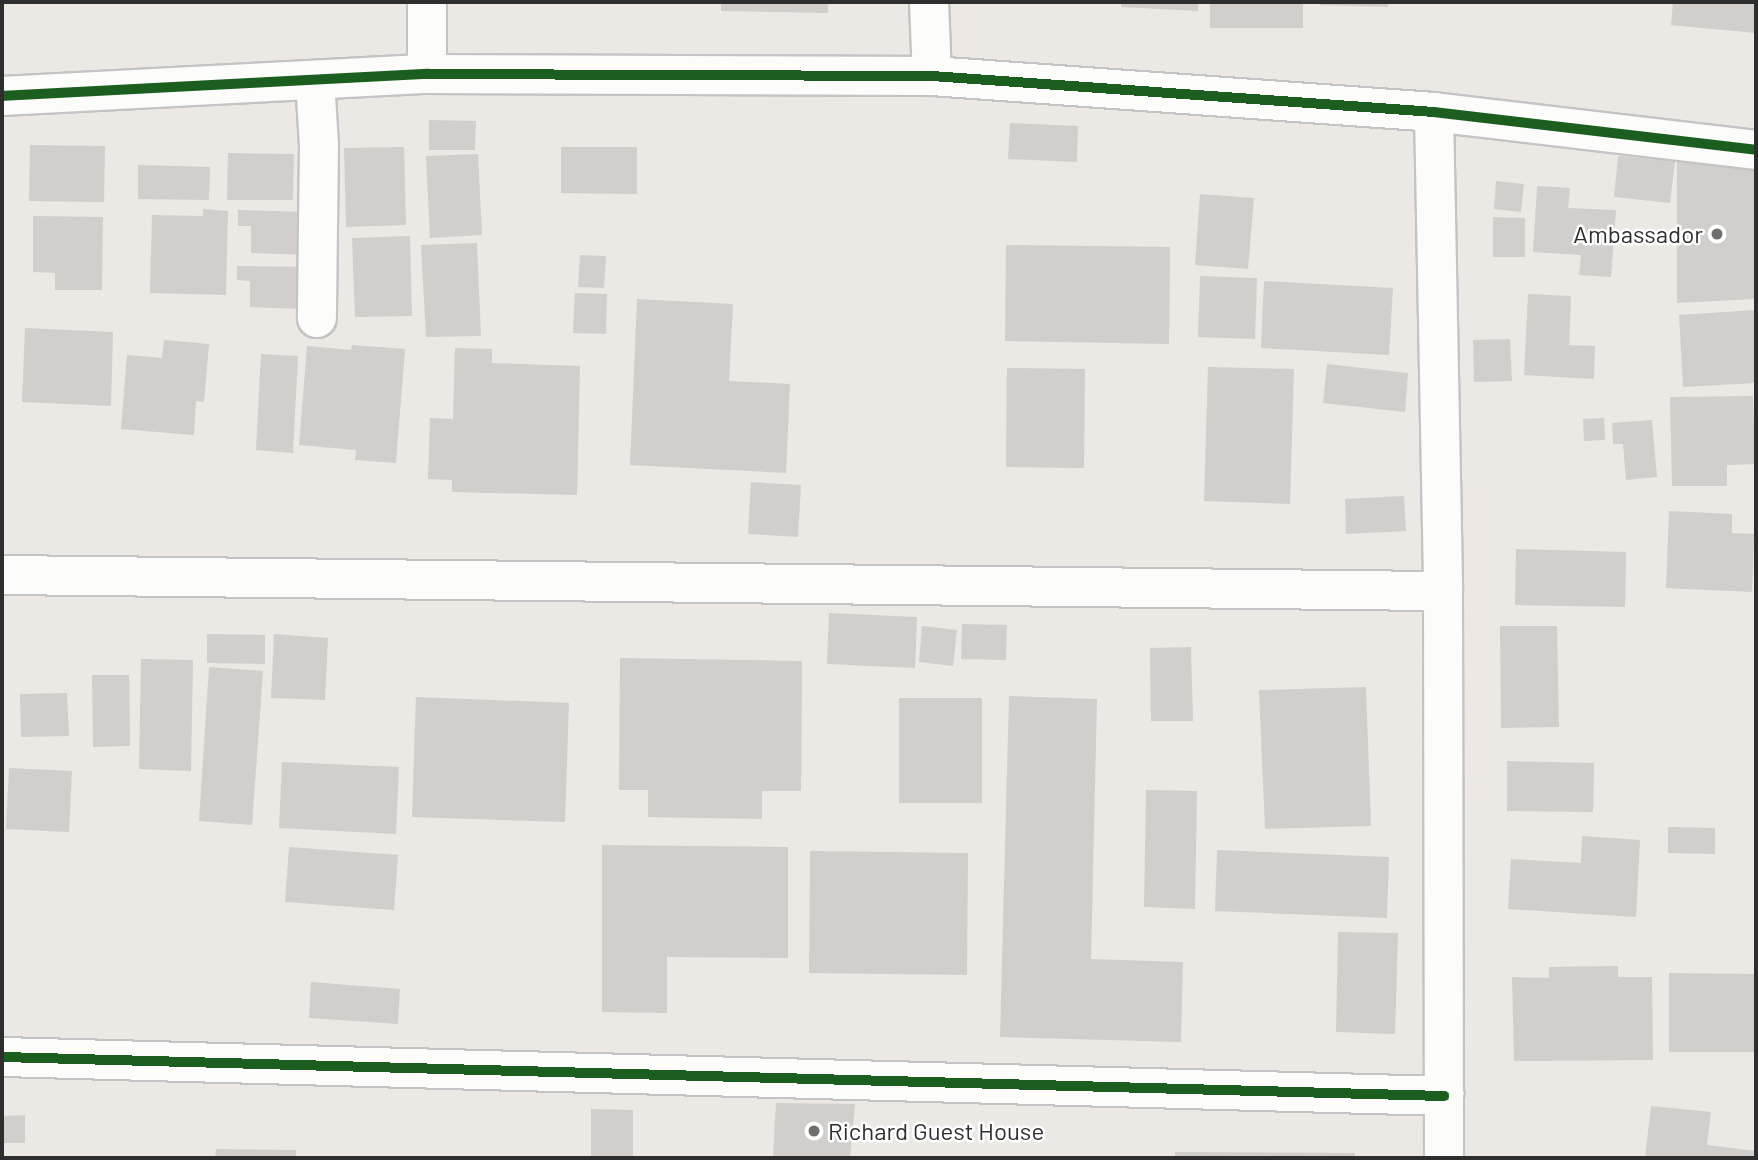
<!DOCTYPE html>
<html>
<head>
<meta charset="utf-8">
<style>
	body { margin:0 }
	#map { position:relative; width:1758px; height:1160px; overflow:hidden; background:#ece8e4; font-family:Barlow,sans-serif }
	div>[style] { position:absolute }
	.building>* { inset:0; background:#d1cecb }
	.roads { filter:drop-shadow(2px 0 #c5c4c5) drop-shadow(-2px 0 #c5c4c5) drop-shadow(0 2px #c5c4c5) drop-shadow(0 -2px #c5c4c5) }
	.minor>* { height:38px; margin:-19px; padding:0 19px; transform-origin:19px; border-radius:19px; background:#fcfcfb }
	.cycleway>* { height:10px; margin:-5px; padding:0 5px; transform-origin:5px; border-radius:5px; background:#1b5e20 }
	.dots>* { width:19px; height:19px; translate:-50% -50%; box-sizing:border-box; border:4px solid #fff; border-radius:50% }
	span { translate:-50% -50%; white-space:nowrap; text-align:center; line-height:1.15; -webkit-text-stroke:5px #fff; paint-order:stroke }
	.poi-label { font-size:24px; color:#2e2e2e }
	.right { translate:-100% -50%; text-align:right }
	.left { translate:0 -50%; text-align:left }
	.frame { position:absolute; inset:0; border:4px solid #2e2e2e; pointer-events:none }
</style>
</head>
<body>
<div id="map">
	<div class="building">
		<div style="clip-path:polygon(721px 2px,828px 2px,828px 13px,721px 11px)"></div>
		<div style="clip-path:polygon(1121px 2px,1198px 2px,1198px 11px,1121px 7px)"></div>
		<div style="clip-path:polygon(1210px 2px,1303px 2px,1303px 28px,1210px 28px)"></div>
		<div style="clip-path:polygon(1320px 2px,1388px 2px,1388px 7px,1320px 5px)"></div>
		<div style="clip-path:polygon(1673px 2px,1756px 2px,1756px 33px,1671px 25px)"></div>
		<div style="clip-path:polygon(429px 120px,476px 121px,475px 150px,429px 150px)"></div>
		<div style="clip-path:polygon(1010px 123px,1078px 126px,1077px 162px,1008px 159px)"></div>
		<div style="clip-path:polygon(30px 145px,105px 146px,104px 202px,29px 201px)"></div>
		<div style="clip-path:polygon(404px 147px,406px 225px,346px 227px,344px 148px)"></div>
		<div style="clip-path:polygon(561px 147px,637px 147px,637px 194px,561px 193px)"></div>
		<div style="clip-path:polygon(228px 153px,294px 154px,293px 200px,227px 200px)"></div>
		<div style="clip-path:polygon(478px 154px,482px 235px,430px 238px,426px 156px)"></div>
		<div style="clip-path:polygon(1618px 156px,1675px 161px,1670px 203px,1614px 197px)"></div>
		<div style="clip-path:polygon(1677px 159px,1756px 168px,1756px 299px,1677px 303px)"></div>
		<div style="clip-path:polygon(138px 165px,210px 167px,209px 200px,138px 199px)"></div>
		<div style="clip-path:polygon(1496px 181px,1524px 184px,1521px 212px,1494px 209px)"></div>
		<div style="clip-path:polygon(1537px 186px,1570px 188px,1568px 208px,1616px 210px,1611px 277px,1579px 275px,1581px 255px,1533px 252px)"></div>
		<div style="clip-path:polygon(1200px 194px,1254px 198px,1248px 269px,1195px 265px)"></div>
		<div style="clip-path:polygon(203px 209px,228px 211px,226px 295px,150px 293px,152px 215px,203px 216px)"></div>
		<div style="clip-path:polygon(238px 210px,308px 212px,307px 255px,251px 253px,251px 226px,238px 226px)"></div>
		<div style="clip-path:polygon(33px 216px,103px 217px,102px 290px,55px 290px,55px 273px,33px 272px)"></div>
		<div style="clip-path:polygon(1493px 217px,1525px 218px,1525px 257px,1493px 257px)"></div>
		<div style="clip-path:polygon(410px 236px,412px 316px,355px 317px,352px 238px)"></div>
		<div style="clip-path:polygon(477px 243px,481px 336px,426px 337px,421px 245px)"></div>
		<div style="clip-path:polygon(1006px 245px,1170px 247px,1169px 344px,1005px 341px)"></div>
		<div style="clip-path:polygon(580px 255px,606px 256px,604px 288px,578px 287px)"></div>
		<div style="clip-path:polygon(237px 266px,307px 267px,306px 309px,250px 307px,250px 281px,237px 280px)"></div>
		<div style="clip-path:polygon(1200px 276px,1257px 278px,1255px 339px,1198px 337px)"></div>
		<div style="clip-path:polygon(1264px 281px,1393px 288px,1389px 355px,1261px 348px)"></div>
		<div style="clip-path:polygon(575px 293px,607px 294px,606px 334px,573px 333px)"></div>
		<div style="clip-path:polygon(1528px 294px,1571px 296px,1569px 345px,1595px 346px,1594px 379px,1524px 375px)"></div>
		<div style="clip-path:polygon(637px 299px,733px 304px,729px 381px,790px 384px,786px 473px,630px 465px)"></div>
		<div style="clip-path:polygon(1756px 310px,1756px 383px,1683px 387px,1679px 315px)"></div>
		<div style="clip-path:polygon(25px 328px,113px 332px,111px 406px,22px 402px)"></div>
		<div style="clip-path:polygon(1510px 339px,1512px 381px,1474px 382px,1473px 340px)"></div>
		<div style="clip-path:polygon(164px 340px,209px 344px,204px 402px,196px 401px,194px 435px,121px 429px,127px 355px,162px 358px)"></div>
		<div style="clip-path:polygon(352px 345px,405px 349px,396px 463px,355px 460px,356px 450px,299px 445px,307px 346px,351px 350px)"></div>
		<div style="clip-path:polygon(455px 348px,492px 349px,492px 363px,580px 366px,577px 495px,452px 492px,452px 480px,428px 479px,430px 418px,453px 419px)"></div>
		<div style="clip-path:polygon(261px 354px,298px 356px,293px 453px,256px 450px)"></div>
		<div style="clip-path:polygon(1327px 364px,1408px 373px,1405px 412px,1323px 403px)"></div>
		<div style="clip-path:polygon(1208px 367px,1294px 369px,1290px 504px,1204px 501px)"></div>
		<div style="clip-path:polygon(1007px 368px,1085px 369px,1084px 468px,1006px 467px)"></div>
		<div style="clip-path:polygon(1753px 396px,1755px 464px,1727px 465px,1727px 486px,1672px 486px,1670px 397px)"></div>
		<div style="clip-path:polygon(1604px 418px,1605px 440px,1584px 441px,1583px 419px)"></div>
		<div style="clip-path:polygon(1652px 420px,1657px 477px,1626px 480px,1623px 444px,1613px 444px,1612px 423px)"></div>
		<div style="clip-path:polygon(751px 482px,801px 485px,798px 537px,748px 534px)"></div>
		<div style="clip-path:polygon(1404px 496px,1406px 531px,1346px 534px,1345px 499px)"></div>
		<div style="clip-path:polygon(1669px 511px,1732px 514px,1732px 533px,1754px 534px,1752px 592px,1666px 588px)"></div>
		<div style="clip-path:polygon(1516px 549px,1626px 552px,1625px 607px,1515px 605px)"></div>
		<div style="clip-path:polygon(829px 613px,917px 617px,915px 668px,827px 664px)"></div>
		<div style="clip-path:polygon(962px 624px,1007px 625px,1006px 660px,961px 659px)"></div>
		<div style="clip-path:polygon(922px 626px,957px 630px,953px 666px,919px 662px)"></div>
		<div style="clip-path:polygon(1500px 626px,1557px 626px,1559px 727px,1501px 728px)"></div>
		<div style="clip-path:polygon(207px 634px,265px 635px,265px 664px,207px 663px)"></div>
		<div style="clip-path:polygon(274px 634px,328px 638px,325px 700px,271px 698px)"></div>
		<div style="clip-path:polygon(1191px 647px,1193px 721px,1151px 721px,1150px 648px)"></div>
		<div style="clip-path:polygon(620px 658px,802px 661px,801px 791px,762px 791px,762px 819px,648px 817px,648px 790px,619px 790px)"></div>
		<div style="clip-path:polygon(141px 659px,193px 660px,191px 771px,139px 769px)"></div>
		<div style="clip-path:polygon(209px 667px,263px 671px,252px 825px,199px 821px)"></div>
		<div style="clip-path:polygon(92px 675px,129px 675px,130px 746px,93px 747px)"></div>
		<div style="clip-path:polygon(1366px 687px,1371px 826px,1265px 829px,1259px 690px)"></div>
		<div style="clip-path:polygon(67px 693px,69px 736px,21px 737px,20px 694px)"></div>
		<div style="clip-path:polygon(1009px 696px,1097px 699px,1091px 959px,1183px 962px,1181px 1042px,1000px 1037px)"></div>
		<div style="clip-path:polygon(416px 697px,569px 703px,565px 822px,412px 817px)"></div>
		<div style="clip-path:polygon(899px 698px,982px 698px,982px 803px,899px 803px)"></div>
		<div style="clip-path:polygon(1507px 761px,1594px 763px,1593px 812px,1507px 811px)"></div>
		<div style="clip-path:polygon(282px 762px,399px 767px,396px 834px,279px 828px)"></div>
		<div style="clip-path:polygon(9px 768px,72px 771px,69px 832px,6px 829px)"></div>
		<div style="clip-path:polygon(1146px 790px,1197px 791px,1195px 909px,1144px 907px)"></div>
		<div style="clip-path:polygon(1668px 827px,1715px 828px,1715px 854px,1668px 853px)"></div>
		<div style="clip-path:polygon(1582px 836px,1640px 840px,1636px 917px,1508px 909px,1511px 859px,1581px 863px)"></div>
		<div style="clip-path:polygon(602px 845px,788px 847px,788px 958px,667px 957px,667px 1013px,602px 1012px)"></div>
		<div style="clip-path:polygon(289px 847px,398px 855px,394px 910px,285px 902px)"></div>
		<div style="clip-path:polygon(1217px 850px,1389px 857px,1387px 918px,1215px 911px)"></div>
		<div style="clip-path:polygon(810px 851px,968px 853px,967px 975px,809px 973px)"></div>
		<div style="clip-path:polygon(1338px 932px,1398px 933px,1395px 1034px,1336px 1032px)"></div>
		<div style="clip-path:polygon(1618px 966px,1618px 977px,1652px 977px,1653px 1060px,1514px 1061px,1512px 977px,1549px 978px,1549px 967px)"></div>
		<div style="clip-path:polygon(1669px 973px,1756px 974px,1755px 1052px,1669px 1052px)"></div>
		<div style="clip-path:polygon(311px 982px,400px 989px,398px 1024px,309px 1018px)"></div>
		<div style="clip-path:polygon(776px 1103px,855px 1104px,850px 1158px,773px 1158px)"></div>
		<div style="clip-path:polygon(1651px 1106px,1711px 1112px,1707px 1145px,1756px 1151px,1756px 1158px,1645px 1158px)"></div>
		<div style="clip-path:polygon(591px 1109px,633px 1110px,633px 1158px,591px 1158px)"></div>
		<div style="clip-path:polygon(25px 1115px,25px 1143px,2px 1143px,2px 1116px)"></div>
		<div style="clip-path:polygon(216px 1149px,296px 1150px,296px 1158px,215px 1158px)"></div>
		<div style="clip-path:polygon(1175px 1152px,1355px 1153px,1355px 1158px,1175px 1158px)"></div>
	</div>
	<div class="roads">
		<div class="minor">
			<div style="left:929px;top:2px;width:74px;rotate:87.7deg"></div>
			<div style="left:427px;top:74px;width:72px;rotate:-90deg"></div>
			<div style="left:315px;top:80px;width:65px;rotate:86.5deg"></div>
			<div style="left:319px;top:145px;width:173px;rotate:90.7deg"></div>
			<div style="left:2px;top:96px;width:426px;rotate:-3deg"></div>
			<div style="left:427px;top:74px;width:505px;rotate:0.23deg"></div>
			<div style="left:932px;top:76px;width:503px;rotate:4.1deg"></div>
			<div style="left:1434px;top:112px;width:324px;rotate:6.7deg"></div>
			<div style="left:1434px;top:112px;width:479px;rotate:88.9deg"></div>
			<div style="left:1443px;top:591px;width:567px;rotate:89.9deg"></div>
			<div style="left:2px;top:575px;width:1441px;rotate:0.64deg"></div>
			<div style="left:2px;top:1057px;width:1443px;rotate:1.55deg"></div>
		</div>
	</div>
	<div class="cycleway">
		<div style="left:2px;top:96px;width:426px;rotate:-3deg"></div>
		<div style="left:427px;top:74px;width:505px;rotate:0.23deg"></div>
		<div style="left:932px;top:76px;width:503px;rotate:4.1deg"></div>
		<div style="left:1434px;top:112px;width:324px;rotate:6.7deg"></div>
		<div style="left:2px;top:1057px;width:1443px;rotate:1.55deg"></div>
	</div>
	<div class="dots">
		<div style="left:1717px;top:234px;background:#706f6e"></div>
		<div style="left:814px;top:1131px;background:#706f6e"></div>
	</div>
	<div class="poi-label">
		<span class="right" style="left:1703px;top:234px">Ambassador</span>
		<span class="left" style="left:828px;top:1131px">Richard Guest House</span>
	</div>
	<div class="frame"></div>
</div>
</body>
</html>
